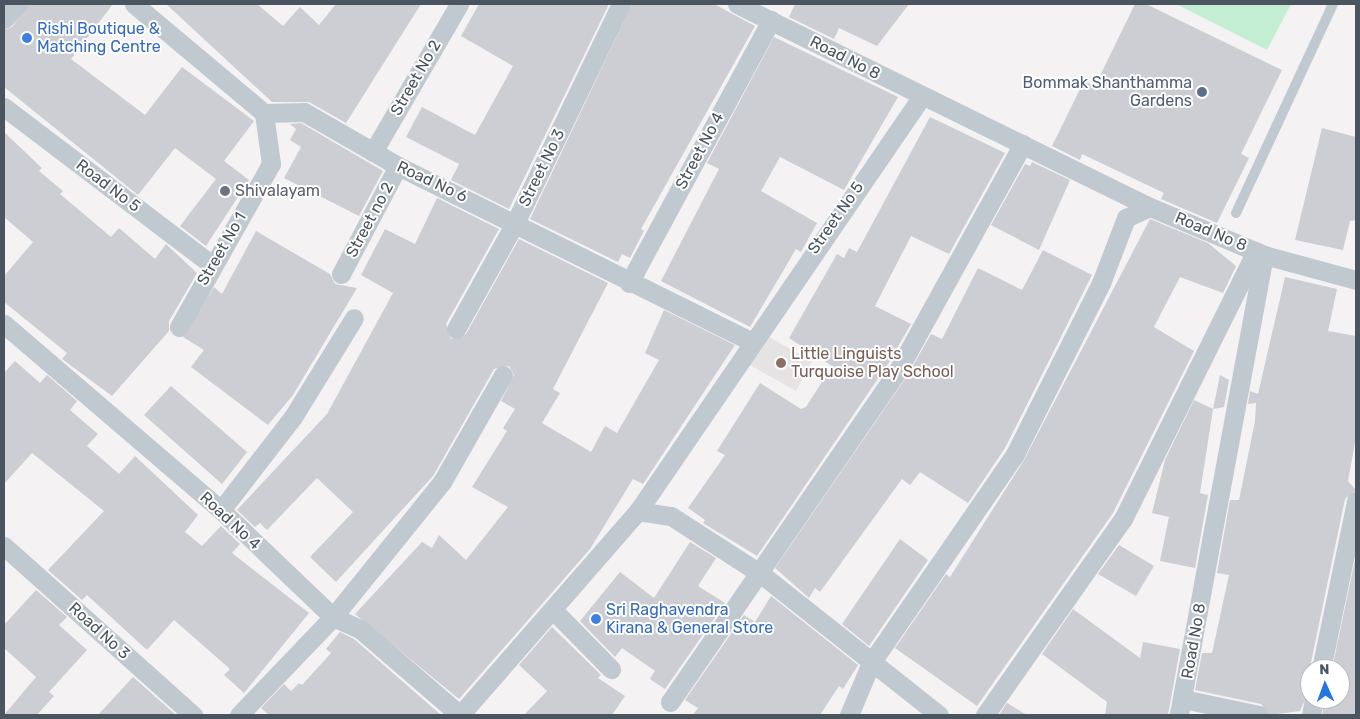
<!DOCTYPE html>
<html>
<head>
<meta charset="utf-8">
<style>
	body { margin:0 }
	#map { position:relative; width:1360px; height:719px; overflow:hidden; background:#f4f2f2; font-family:Rubik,sans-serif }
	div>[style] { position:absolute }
	.education>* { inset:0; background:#e5e3e4 }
	.green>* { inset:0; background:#c4eed4 }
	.building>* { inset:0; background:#ccced4 }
	.lane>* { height:10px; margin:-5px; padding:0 5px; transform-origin:5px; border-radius:5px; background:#c1c9d0 }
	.street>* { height:19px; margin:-9.5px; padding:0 9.5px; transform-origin:9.5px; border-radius:9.5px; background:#c1c9d0 }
	.dots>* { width:14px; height:14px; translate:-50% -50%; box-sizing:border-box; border:2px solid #fff; border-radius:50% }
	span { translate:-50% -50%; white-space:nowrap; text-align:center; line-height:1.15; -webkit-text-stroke:4px #fff; paint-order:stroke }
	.shop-label { font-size:16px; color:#366cbe }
	.left { translate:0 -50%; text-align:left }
	.street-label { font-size:16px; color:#4b555f }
	.service-label { font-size:16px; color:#4e5e75 }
	.right { translate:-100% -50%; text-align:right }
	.worship-label { font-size:16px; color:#5b616d }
	.education-label { font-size:16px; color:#785e54 }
	.frame { position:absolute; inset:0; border:5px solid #4b555f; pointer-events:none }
	.north { position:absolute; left:1300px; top:659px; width:50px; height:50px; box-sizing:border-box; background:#fff; border:1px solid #b7bbbf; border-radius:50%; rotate:358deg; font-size:14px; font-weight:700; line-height:20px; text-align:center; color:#4b555f }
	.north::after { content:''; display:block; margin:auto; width:18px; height:22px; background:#2475dc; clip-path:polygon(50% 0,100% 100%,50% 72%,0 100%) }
</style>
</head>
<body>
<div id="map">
	<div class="education">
		<div style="clip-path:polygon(767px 336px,812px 361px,796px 391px,750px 365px)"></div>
	</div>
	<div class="green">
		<div style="clip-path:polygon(1176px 4px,1291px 4px,1267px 50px)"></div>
	</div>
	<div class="building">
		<div style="clip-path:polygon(29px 4px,113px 4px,71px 59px,145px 115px,182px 67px,254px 121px,224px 161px,249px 180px,206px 246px,180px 226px,216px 179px,175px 148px,138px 195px,4px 87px,4px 30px,12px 27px)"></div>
		<div style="clip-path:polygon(166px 4px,257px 4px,283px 26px,300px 7px,319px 25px,336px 4px,421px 4px,346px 123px,309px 102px,272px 102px)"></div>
		<div style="clip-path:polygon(479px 4px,609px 4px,509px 209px,451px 180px,459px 164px,406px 137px,422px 107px,475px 135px,513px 66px,461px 36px)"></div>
		<div style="clip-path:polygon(632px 4px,714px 4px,755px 26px,641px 229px,644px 231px,630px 258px,622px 254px,618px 262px,530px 219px)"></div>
		<div style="clip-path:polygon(795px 4px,909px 4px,877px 46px,839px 28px,834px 39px,789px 17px)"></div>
		<div style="clip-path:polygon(1135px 4px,1146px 4px,1282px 70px,1241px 154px,1249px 158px,1217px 223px,1161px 199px,1164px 193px,1082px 154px,1080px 160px,1052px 146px,1084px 81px,1095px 86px)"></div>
		<div style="clip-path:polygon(774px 37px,898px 97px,844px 190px,780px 157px,761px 191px,817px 223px,801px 252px,796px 249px,750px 327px,661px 281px,719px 169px,707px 163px)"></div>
		<div style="clip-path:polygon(930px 117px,1005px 153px,949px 254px,911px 236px,875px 306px,911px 324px,888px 364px,757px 556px,703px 523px,705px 520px,688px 508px,725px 455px,717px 451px,760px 383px,801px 409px,806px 407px,832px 366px,789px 338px,837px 254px,844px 258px,849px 248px,857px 252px)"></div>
		<div style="clip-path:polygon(301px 123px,383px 171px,359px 216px,284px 178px,301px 147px,290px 140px,296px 129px,290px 124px)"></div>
		<div style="clip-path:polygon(1322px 128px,1356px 137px,1356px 220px,1350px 221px,1343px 250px,1295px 240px)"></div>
		<div style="clip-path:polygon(4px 132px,42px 168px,39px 171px,63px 191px,60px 194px,111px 237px,119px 228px,155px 259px,166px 244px,197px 273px,169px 321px,169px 331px,112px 396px,62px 359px,67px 353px,4px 302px,4px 276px,33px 242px,4px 217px)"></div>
		<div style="clip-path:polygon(1032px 162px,1070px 180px,1039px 250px,991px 225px,1025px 164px,1030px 166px)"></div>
		<div style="clip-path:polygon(437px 198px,499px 229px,446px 324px,451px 339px,466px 334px,519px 239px,608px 283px,553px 389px,560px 393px,542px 423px,591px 452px,605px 426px,617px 433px,659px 360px,645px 353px,664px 310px,735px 345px,643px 484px,633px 479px,590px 549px,459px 699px,355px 614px,422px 542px,432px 548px,439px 535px,466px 560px,508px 507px,472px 487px,507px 431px,503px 428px,515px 409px,501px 401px,514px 375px,509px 366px,494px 369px,433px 476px,336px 582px,310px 557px,353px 512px,317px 478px,267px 530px,260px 523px,255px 527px,237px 510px,327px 414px,393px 293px,361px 275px,385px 229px,415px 244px)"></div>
		<div style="clip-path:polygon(1150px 219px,1208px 243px,1236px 266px,1223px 293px,1180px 277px,1154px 327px,1194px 351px,1113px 513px,977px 706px,895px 648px,946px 574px,950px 577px,1024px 460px)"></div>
		<div style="clip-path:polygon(256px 231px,330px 274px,335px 284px,357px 288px,293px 395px,268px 425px,191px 367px,204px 350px,183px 337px,214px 287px,222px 294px)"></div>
		<div style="clip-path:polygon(1043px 250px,1092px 275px,1005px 448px,968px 503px,920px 472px,910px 485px,902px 479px,820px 592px,815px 588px,809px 598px,775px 568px,907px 376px,931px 334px,942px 339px,978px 268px,1022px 290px)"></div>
		<div style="clip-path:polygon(1285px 277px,1337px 289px,1328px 331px,1356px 336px,1356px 437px,1348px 481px,1356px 490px,1345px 499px,1310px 667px,1310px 689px,1300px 711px,1270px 715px,1261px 704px,1195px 690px,1202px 653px,1212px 653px,1229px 575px,1217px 573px,1230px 500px,1239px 500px,1255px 421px,1256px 403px,1248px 404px,1250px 391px,1258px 394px)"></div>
		<div style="clip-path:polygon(15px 361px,40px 383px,47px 375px,77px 401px,70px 410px,98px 434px,87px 446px,119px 474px,135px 456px,198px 515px,185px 532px,202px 546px,221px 526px,240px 544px,232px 553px,309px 613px,244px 693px,224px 675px,230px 669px,174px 620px,147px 650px,87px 595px,82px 600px,48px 570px,104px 511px,32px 453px,4px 484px,4px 373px)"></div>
		<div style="clip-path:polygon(1220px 375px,1229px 380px,1224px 407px,1213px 409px,1200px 493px,1208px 495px,1195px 568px,1160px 561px,1169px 517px,1152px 513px,1165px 460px,1194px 400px,1213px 409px)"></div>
		<div style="clip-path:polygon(171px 386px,247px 452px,222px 484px,144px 415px)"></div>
		<div style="clip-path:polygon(900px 539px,928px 560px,869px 646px,842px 624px)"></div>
		<div style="clip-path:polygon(690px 542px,716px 558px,698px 586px,725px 603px,665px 689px,650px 679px,655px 671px,622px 648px,615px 657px,580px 621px,620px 572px,654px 598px)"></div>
		<div style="clip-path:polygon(1119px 545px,1154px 566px,1136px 596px,1098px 574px)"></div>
		<div style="clip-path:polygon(1356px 555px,1356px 715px,1322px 715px,1325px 699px,1340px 699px,1340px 669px,1332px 669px)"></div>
		<div style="clip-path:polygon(36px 590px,67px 617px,59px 625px,87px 650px,49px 692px,54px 696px,37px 715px,4px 715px,36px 677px,4px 648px,4px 625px)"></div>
		<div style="clip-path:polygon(771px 596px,858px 665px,843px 689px,839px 686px,820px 715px,693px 715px,698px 708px,685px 700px,744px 615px,755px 622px)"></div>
		<div style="clip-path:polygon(1073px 609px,1140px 658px,1143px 642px,1180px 649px,1168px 715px,1105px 715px,1107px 702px,1042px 654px)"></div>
		<div style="clip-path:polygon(552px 627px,601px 675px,598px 678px,625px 696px,612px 715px,524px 715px,547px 691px,519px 665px)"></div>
		<div style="clip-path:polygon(340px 632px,354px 639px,441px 715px,269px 715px,261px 708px,284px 684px,291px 691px,299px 683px,302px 685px,331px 653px,326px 649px)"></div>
		<div style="clip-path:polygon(133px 677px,176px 715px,98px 715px)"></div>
		<div style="clip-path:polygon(1007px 703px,1027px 715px,999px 715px)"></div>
	</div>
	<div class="lane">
		<div style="left:1236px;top:213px;width:230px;rotate:-65.1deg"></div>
	</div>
	<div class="street">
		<div style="left:134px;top:4px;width:170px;rotate:40deg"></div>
		<div style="left:264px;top:113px;width:40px;rotate:-1.4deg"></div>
		<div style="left:304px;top:112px;width:108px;rotate:29.9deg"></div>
		<div style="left:398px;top:166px;width:394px;rotate:26.4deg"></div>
		<div style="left:737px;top:4px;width:460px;rotate:26.2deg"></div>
		<div style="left:1150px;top:207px;width:124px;rotate:22.8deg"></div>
		<div style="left:1264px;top:255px;width:468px;rotate:100.5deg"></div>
		<div style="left:4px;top:19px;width:21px;rotate:-47deg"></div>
		<div style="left:4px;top:107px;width:261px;rotate:37.2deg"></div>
		<div style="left:373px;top:152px;width:171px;rotate:-59.8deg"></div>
		<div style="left:1264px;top:255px;width:95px;rotate:15.2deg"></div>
		<div style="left:341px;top:274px;width:122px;rotate:-62.2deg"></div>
		<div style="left:629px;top:283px;width:299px;rotate:-61.6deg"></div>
		<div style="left:4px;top:324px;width:286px;rotate:40.6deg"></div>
		<div style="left:221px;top:510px;width:155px;rotate:43.7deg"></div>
		<div style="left:333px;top:617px;width:30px;rotate:24deg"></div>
		<div style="left:360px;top:629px;width:123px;rotate:40.7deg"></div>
		<div style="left:453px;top:709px;width:6px;rotate:99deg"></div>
		<div style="left:179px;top:327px;width:187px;rotate:-60.6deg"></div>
		<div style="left:271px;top:164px;width:51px;rotate:-97.8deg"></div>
		<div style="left:456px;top:329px;width:124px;rotate:-60.9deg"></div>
		<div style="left:516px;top:221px;width:241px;rotate:-64.2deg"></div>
		<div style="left:221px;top:510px;width:118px;rotate:-52.3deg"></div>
		<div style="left:293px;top:417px;width:116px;rotate:-58.4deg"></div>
		<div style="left:638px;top:511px;width:33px;rotate:9deg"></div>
		<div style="left:671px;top:516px;width:107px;rotate:32.8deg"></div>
		<div style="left:761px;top:574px;width:227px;rotate:38.4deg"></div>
		<div style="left:4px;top:546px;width:254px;rotate:41.8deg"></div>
		<div style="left:553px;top:610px;width:83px;rotate:45.5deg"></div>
		<div style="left:1321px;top:669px;width:172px;rotate:-78.2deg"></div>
		<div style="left:1183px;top:699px;width:78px;rotate:11.9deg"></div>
		<div style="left:670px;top:702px;width:403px;rotate:-55.5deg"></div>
		<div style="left:898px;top:370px;width:258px;rotate:-61.1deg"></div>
		<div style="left:239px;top:715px;width:136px;rotate:-46.2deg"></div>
		<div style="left:333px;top:617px;width:174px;rotate:-51.1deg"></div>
		<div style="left:442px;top:482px;width:123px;rotate:-60.3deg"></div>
		<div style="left:460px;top:715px;width:271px;rotate:-48.9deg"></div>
		<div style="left:638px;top:511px;width:503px;rotate:-55.61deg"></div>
		<div style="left:849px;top:715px;width:56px;rotate:-67.1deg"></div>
		<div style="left:871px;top:663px;width:254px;rotate:-55.4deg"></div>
		<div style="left:1015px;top:454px;width:191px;rotate:-63.3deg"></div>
		<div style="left:1101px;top:283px;width:70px;rotate:-69deg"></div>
		<div style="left:1126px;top:218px;width:26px;rotate:-25deg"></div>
		<div style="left:985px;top:715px;width:240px;rotate:-54.9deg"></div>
		<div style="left:1123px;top:519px;width:299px;rotate:-63.6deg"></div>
		<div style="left:1311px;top:715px;width:16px;rotate:-79deg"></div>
	</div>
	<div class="dots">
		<div style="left:27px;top:38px;background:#3f7fe0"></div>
		<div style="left:1202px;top:92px;background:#5c6f8a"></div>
		<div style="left:225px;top:191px;background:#6b7280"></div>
		<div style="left:781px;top:363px;background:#8d6e63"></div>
		<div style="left:596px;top:619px;background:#3f7fe0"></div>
	</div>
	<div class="shop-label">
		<span class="left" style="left:37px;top:38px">Rishi Boutique &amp;<br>Matching Centre</span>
		<span class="left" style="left:606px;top:619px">Sri Raghavendra<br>Kirana &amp; General Store</span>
	</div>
	<div class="street-label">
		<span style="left:845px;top:58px;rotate:27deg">Road No 8</span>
		<span style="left:416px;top:78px;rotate:-60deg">Street No 2</span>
		<span style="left:700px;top:151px;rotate:-62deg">Street No 4</span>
		<span style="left:542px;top:168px;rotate:-64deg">Street No 3</span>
		<span style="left:432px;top:182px;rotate:25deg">Road No 6</span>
		<span style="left:108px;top:186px;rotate:37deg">Road No 5</span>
		<span style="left:836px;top:218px;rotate:-55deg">Street No 5</span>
		<span style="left:370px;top:220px;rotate:-62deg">Street no 2</span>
		<span style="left:1211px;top:232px;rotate:23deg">Road No 8</span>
		<span style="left:222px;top:249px;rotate:-60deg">Street No 1</span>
		<span style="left:230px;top:521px;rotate:43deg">Road No 4</span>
		<span style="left:99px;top:631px;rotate:42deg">Road No 3</span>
		<span style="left:1194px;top:641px;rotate:-80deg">Road No 8</span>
	</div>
	<div class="service-label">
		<span class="right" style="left:1192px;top:92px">Bommak Shanthamma<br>Gardens</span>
	</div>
	<div class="worship-label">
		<span class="left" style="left:235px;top:191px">Shivalayam</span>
	</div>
	<div class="education-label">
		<span class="left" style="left:791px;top:363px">Little Linguists<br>Turquoise Play School</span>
	</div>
	<div class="frame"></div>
	<div class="north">N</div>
</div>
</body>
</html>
